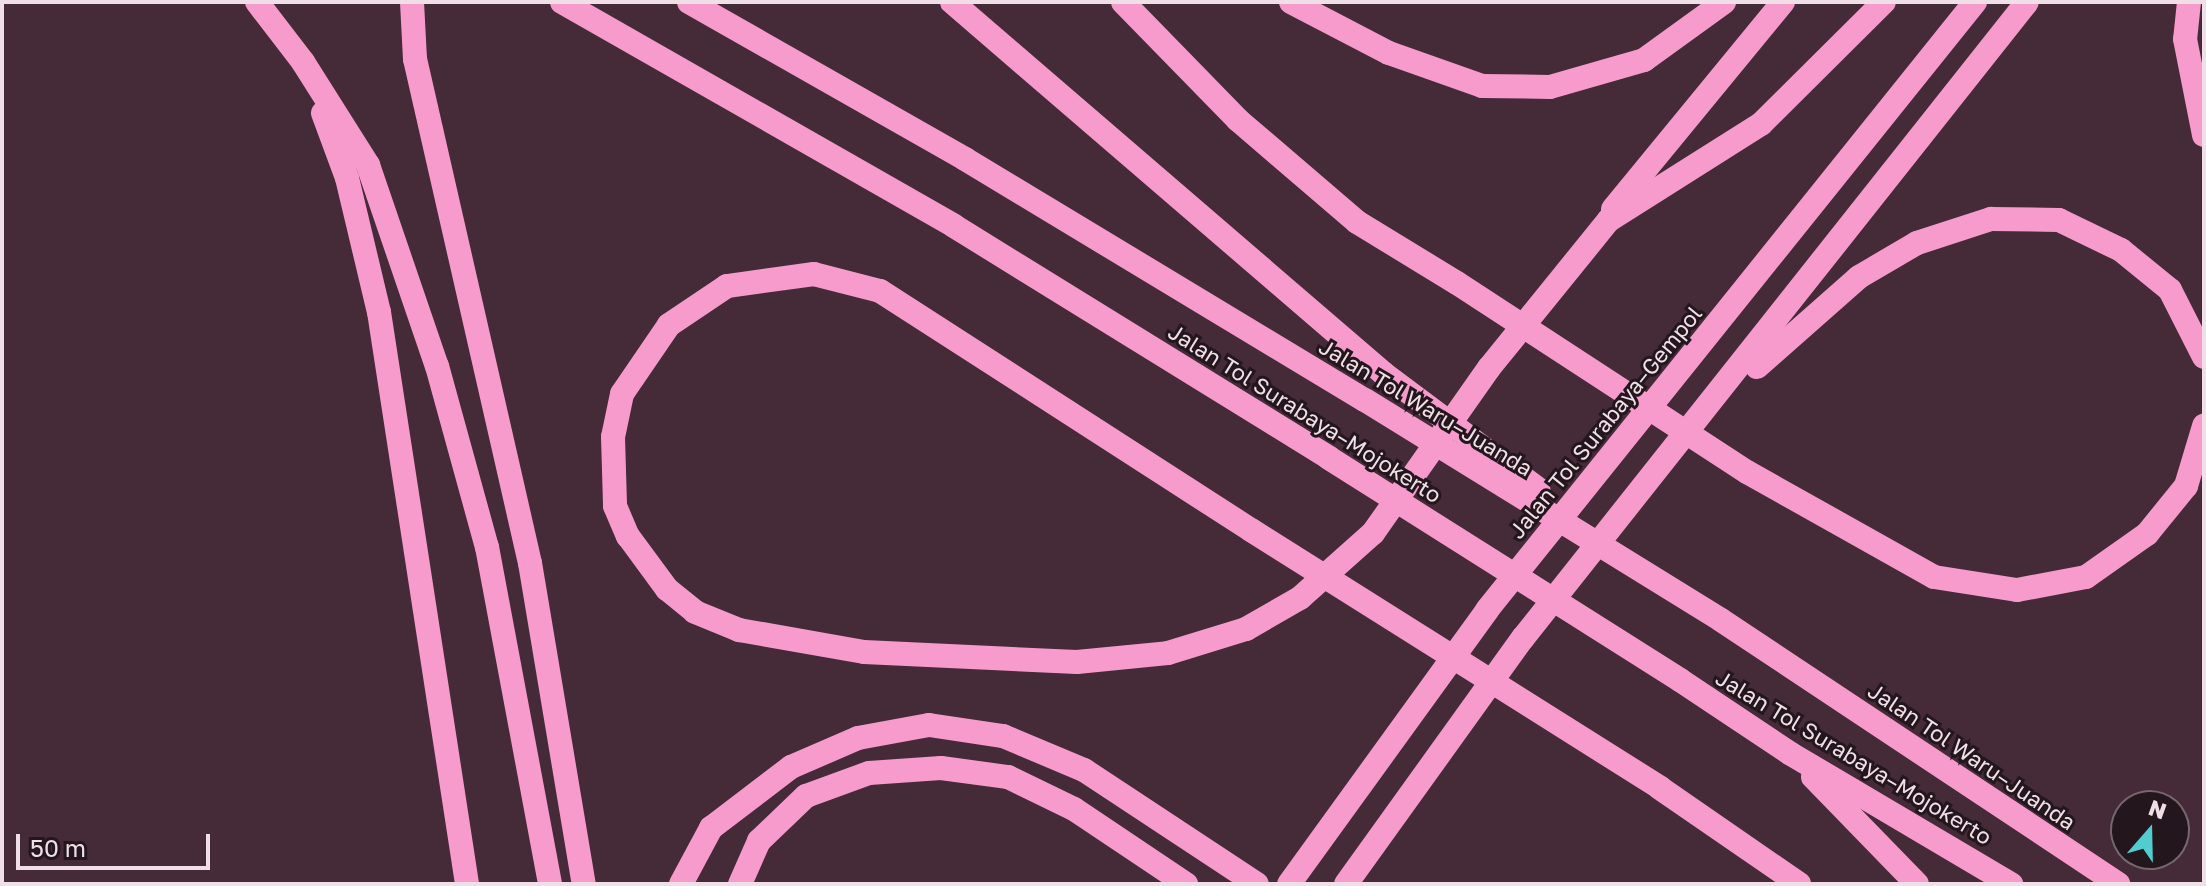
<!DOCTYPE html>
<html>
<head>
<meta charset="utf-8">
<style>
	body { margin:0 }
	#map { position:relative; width:2206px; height:886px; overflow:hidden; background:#452a38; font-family:"Golos Text",sans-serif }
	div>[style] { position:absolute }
	.motorway>* { height:24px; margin:-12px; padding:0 12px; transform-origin:12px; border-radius:12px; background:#f79bcd }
	.motorway-bridge>* { height:24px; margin:-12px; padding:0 12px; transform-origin:12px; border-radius:12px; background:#f79bcd }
	span { translate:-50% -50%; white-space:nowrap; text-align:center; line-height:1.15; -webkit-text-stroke:6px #23171d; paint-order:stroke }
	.street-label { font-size:22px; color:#f1dfe8 }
	.frame { position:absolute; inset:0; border:4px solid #f1dfe8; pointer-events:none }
	.north { position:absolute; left:2110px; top:790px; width:80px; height:80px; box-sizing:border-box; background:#23171d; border:2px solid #75676e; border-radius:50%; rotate:20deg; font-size:22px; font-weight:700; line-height:32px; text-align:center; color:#f1dfe8 }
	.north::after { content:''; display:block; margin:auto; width:28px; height:36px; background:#52cdcf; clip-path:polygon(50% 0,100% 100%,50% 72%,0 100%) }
	.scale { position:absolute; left:16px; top:834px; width:194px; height:36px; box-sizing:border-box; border:4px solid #f1dfe8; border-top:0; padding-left:10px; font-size:24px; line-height:28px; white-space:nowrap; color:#f1dfe8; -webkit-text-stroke:6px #23171d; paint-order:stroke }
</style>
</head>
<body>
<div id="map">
	<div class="motorway">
		<div style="left:257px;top:2px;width:76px;rotate:52.5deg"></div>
		<div style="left:303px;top:62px;width:122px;rotate:57.7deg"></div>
		<div style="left:368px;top:165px;width:213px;rotate:71.1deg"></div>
		<div style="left:437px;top:366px;width:188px;rotate:74.6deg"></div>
		<div style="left:487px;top:547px;width:343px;rotate:79.4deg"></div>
		<div style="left:412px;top:2px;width:57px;rotate:87deg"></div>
		<div style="left:415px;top:59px;width:517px;rotate:77.15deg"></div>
		<div style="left:530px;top:563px;width:326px;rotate:80.5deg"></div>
		<div style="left:562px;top:2px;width:451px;rotate:29.7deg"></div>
		<div style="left:954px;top:226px;width:441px;rotate:31.7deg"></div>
		<div style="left:689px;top:2px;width:318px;rotate:29.6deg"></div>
		<div style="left:965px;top:159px;width:467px;rotate:31.1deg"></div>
		<div style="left:952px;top:2px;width:569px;rotate:40.72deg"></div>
		<div style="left:1123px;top:2px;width:165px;rotate:45.7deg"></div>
		<div style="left:1238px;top:120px;width:157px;rotate:40.6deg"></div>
		<div style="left:1357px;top:222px;width:117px;rotate:31.4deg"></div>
		<div style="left:1291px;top:2px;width:110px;rotate:27.5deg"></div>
		<div style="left:1389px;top:53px;width:99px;rotate:19.5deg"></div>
		<div style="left:1482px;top:86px;width:68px;rotate:0.8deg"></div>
		<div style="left:1550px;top:87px;width:98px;rotate:-16deg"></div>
		<div style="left:1644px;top:60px;width:99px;rotate:-35.9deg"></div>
		<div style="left:2189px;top:2px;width:37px;rotate:96deg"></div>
		<div style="left:2185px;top:39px;width:98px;rotate:78.8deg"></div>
		<div style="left:323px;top:113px;width:69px;rotate:69.7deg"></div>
		<div style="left:347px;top:178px;width:138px;rotate:76.6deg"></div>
		<div style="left:379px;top:312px;width:579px;rotate:81.25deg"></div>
		<div style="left:1613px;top:209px;width:268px;rotate:-50.6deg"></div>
		<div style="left:1757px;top:367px;width:136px;rotate:-41.4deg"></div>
		<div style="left:1859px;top:277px;width:67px;rotate:-30.4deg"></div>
		<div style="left:1917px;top:243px;width:78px;rotate:-18deg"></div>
		<div style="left:1991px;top:219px;width:68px;rotate:0.8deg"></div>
		<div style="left:2059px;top:220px;width:69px;rotate:25.8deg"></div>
		<div style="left:2121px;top:250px;width:63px;rotate:39.2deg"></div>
		<div style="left:2170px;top:290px;width:75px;rotate:63.1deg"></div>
		<div style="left:1747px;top:472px;width:214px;rotate:29.3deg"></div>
		<div style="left:1934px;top:577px;width:84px;rotate:8.9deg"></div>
		<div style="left:2017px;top:590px;width:70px;rotate:-10.7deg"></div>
		<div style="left:2086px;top:577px;width:75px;rotate:-35.2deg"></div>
		<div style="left:2147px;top:534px;width:62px;rotate:-50.9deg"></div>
		<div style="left:2186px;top:486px;width:63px;rotate:-73.3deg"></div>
		<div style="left:1251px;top:530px;width:441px;rotate:-147.2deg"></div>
		<div style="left:880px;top:291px;width:68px;rotate:-165.6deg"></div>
		<div style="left:814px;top:274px;width:88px;rotate:172.1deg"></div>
		<div style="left:727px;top:286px;width:70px;rotate:146.1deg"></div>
		<div style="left:669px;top:325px;width:83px;rotate:124.3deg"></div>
		<div style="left:622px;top:394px;width:44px;rotate:101.8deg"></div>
		<div style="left:613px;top:437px;width:69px;rotate:88.3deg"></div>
		<div style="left:615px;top:506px;width:33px;rotate:67deg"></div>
		<div style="left:628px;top:536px;width:66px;rotate:53.7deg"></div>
		<div style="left:667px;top:589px;width:36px;rotate:39deg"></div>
		<div style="left:695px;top:612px;width:48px;rotate:22.2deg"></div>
		<div style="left:739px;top:630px;width:127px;rotate:10deg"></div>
		<div style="left:864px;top:652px;width:213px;rotate:2.7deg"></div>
		<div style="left:1077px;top:662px;width:91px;rotate:-5.6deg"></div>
		<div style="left:1168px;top:653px;width:82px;rotate:-17.1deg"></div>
		<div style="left:1246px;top:629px;width:62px;rotate:-29.9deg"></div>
		<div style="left:1300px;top:598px;width:98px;rotate:-41.7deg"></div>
		<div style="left:1373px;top:533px;width:202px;rotate:-54.9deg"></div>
		<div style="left:1489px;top:368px;width:191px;rotate:-51deg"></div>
		<div style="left:1609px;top:220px;width:180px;rotate:-32.3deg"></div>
		<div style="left:1761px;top:124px;width:173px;rotate:-44.8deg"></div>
		<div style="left:1721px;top:620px;width:477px;rotate:33.6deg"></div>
		<div style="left:1680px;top:680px;width:133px;rotate:33.7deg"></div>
		<div style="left:1791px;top:754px;width:256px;rotate:30.6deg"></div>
		<div style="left:1813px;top:777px;width:149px;rotate:45.8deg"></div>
		<div style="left:1660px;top:788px;width:169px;rotate:34.6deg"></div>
		<div style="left:681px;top:884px;width:64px;rotate:-61.8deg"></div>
		<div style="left:711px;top:828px;width:101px;rotate:-37.3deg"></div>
		<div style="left:791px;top:767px;width:73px;rotate:-23.4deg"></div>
		<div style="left:858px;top:738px;width:72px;rotate:-10.4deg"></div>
		<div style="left:929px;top:725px;width:75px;rotate:8.5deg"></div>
		<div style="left:1003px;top:736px;width:88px;rotate:22.8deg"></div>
		<div style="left:1084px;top:770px;width:207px;rotate:33.4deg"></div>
		<div style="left:740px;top:884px;width:47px;rotate:-66.2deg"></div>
		<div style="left:759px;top:841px;width:65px;rotate:-43.8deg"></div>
		<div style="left:806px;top:796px;width:67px;rotate:-20.1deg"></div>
		<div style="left:869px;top:773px;width:72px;rotate:-4deg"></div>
		<div style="left:941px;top:768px;width:68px;rotate:7.7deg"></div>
		<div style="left:1008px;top:777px;width:73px;rotate:25.9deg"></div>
		<div style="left:1074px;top:809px;width:135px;rotate:33.8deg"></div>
		<div style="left:1289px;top:884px;width:338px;rotate:-54.1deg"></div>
		<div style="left:1487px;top:610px;width:780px;rotate:-51.25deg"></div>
		<div style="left:1346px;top:884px;width:303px;rotate:-54.3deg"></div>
		<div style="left:1523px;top:638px;width:811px;rotate:-51.6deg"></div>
	</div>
	<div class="motorway-bridge">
		<div style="left:1457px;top:283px;width:346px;rotate:33.1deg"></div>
		<div style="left:1383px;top:373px;width:194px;rotate:36.8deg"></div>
		<div style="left:1365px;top:400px;width:418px;rotate:31.7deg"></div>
		<div style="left:1329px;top:458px;width:415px;rotate:32.3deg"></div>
		<div style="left:1251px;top:530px;width:484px;rotate:32.2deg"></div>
	</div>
	<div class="street-label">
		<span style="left:1426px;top:407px;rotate:31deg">Jalan Tol Waru–Juanda</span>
		<span style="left:1305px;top:413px;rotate:32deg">Jalan Tol Surabaya–Mojokerto</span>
		<span style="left:1605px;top:422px;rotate:-51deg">Jalan Tol Surabaya–Gempol</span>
		<span style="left:1972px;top:756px;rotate:34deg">Jalan Tol Waru–Juanda</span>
		<span style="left:1854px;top:757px;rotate:31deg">Jalan Tol Surabaya–Mojokerto</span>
	</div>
	<div class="frame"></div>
	<div class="north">N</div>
	<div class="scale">50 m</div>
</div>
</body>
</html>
